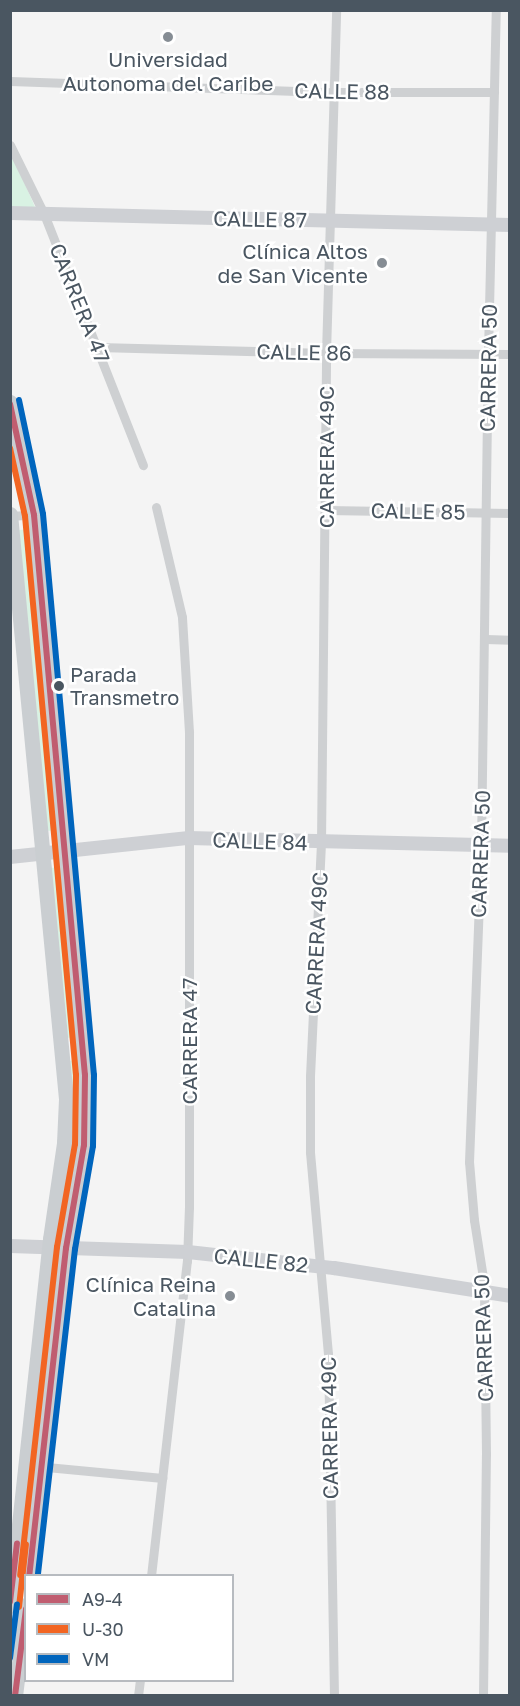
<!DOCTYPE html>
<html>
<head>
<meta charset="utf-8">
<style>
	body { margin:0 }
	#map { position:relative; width:520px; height:1706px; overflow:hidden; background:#f4f4f4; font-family:"Golos Text",sans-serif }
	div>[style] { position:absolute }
	.green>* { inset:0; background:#d9f2e3 }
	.street>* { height:9px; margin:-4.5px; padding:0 4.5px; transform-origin:4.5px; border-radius:4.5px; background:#ced0d2 }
	.secondary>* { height:14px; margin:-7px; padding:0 7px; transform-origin:7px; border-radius:7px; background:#ced0d4 }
	.primary>* { height:15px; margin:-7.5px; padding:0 7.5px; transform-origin:7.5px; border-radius:7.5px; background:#caced1 }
	.bus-1>* { height:6px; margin:-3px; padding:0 3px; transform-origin:3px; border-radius:3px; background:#c05d70 }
	.bus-2>* { height:6px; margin:-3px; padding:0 3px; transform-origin:3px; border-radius:3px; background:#f26522 }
	.bus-3>* { height:6px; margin:-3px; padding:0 3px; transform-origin:3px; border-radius:3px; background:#0065bd }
	.dots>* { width:16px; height:16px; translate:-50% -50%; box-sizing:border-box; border:3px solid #fff; border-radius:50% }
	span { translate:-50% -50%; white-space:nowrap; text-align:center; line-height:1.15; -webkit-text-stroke:5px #fff; paint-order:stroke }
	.bus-label { font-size:20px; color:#4a5661 }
	.left { translate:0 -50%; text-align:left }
	.poi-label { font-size:21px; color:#4a5661 }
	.right { translate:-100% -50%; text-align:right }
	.street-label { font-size:21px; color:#4a5661 }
	.frame { position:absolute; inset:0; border:12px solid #4a5661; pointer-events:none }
	.legend { position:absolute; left:24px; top:1574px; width:210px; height:108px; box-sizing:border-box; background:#fff; border:2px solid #b7bbc0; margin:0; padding:8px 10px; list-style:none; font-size:18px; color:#4a5661 }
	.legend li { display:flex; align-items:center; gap:12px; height:30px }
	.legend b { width:30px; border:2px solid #b7bbc0 }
</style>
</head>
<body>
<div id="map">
	<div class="green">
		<div style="clip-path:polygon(11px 152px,35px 207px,11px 207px)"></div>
		<div style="clip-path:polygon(31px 529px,58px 830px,46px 831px,19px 530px)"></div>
		<div style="clip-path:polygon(61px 867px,76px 1037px,66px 1038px,50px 868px)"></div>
		<div style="clip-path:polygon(78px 1060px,79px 1129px,64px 1231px,56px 1231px,69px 1061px)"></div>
	</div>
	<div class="street">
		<div style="left:10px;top:81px;width:322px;rotate:2deg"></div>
		<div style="left:332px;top:92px;width:162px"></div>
		<div style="left:10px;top:145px;width:77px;rotate:63.8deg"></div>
		<div style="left:44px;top:214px;width:270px;rotate:68.5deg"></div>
		<div style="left:98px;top:347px;width:228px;rotate:1.5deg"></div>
		<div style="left:326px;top:353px;width:184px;rotate:0.3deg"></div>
		<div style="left:326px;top:510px;width:184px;rotate:0.9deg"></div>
		<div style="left:11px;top:516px;width:27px;rotate:-4deg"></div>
		<div style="left:486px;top:639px;width:24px;rotate:2deg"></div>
		<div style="left:36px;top:1466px;width:127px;rotate:5.4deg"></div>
		<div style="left:151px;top:1576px;width:317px;rotate:-83.5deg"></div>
		<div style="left:187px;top:1261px;width:54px;rotate:-87.9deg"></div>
		<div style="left:189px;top:1207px;width:475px;rotate:-90deg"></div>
		<div style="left:189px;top:732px;width:115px;rotate:-93.5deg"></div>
		<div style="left:182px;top:617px;width:113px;rotate:-103.3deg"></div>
		<div style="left:138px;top:1696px;width:16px;rotate:-83deg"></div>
		<div style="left:334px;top:1696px;width:342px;rotate:-91deg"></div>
		<div style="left:328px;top:1354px;width:203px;rotate:-95.1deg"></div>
		<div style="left:310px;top:1152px;width:76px;rotate:-90deg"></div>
		<div style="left:310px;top:1076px;width:233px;rotate:-87.3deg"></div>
		<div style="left:321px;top:843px;width:490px;rotate:-89.4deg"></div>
		<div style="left:326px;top:353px;width:343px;rotate:-88.3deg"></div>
		<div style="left:483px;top:1696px;width:242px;rotate:-89.3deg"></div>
		<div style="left:486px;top:1454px;width:170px;rotate:-90.7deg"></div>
		<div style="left:484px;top:1284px;width:65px;rotate:-98.9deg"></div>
		<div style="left:474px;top:1220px;width:58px;rotate:-94.9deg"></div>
		<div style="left:469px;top:1162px;width:317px;rotate:-87.8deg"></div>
		<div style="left:481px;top:845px;width:492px;rotate:-89.2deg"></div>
		<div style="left:488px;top:353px;width:343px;rotate:-88.7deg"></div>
	</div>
	<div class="secondary">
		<div style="left:10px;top:213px;width:500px;rotate:1.37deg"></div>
		<div style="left:10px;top:857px;width:180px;rotate:-6.1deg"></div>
		<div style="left:189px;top:838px;width:321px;rotate:1.4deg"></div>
		<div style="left:10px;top:1246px;width:178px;rotate:1.9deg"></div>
		<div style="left:188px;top:1252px;width:147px;rotate:6.3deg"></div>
		<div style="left:334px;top:1268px;width:178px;rotate:9deg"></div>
	</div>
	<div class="primary">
		<div style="left:10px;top:402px;width:116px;rotate:78deg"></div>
		<div style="left:34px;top:515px;width:562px;rotate:84.8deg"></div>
		<div style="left:85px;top:1075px;width:70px;rotate:90.8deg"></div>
		<div style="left:84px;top:1145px;width:105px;rotate:99.9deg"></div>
		<div style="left:66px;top:1248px;width:330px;rotate:96.4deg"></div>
		<div style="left:10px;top:514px;width:588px;rotate:84.53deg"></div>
		<div style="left:66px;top:1099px;width:44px;rotate:92.6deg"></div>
		<div style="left:64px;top:1143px;width:97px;rotate:98.3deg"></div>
		<div style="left:50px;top:1239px;width:369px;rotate:96.2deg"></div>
		<div style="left:15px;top:1696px;width:92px;rotate:-83.1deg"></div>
	</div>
	<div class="bus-1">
		<div style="left:10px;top:404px;width:114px;rotate:77.8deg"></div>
		<div style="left:34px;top:515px;width:562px;rotate:84.8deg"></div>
		<div style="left:85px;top:1075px;width:70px;rotate:90.8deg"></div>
		<div style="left:84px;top:1145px;width:105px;rotate:99.9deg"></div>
		<div style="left:66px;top:1248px;width:330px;rotate:96.4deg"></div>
		<div style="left:10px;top:1602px;width:59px;rotate:-83.2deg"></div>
		<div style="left:15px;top:1696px;width:88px;rotate:-82.8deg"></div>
	</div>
	<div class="bus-2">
		<div style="left:10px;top:448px;width:70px;rotate:77.6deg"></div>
		<div style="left:25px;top:516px;width:561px;rotate:84.79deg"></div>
		<div style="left:76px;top:1075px;width:69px;rotate:90.8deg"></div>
		<div style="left:75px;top:1144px;width:105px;rotate:99.9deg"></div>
		<div style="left:57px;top:1247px;width:330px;rotate:96.4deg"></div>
		<div style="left:19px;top:1607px;width:63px;rotate:-83.7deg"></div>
	</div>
	<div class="bus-3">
		<div style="left:19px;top:400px;width:116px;rotate:78.1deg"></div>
		<div style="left:43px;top:514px;width:563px;rotate:84.81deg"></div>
		<div style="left:94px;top:1075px;width:71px;rotate:90.8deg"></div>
		<div style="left:93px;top:1146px;width:105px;rotate:99.9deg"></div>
		<div style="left:75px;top:1249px;width:329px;rotate:96.5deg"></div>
		<div style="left:10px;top:1658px;width:54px;rotate:-82.6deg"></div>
	</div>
	<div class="dots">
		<div style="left:168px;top:37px;background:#868d94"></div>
		<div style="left:382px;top:263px;background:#868d94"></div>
		<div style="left:59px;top:686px;background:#4a5661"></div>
		<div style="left:230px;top:1296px;background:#868d94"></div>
	</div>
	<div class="bus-label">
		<span class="left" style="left:70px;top:686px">Parada<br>Transmetro</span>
	</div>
	<div class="poi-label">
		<span style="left:168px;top:71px">Universidad<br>Autonoma del Caribe</span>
		<span class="right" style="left:368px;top:263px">Clínica Altos<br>de San Vicente</span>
		<span class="right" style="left:216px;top:1296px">Clínica Reina<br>Catalina</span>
	</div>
	<div class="street-label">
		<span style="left:342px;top:91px;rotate:1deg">CALLE 88</span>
		<span style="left:260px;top:219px;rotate:1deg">CALLE 87</span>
		<span style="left:80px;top:303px;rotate:68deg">CARRERA 47</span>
		<span style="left:304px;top:352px;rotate:1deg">CALLE 86</span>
		<span style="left:488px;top:368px;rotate:-89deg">CARRERA 50</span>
		<span style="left:326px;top:457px;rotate:-90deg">CARRERA 49C</span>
		<span style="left:418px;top:511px;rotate:1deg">CALLE 85</span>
		<span style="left:260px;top:841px;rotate:2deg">CALLE 84</span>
		<span style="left:480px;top:854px;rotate:-88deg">CARRERA 50</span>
		<span style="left:316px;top:943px;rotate:-87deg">CARRERA 49C</span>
		<span style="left:189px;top:1041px;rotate:-90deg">CARRERA 47</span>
		<span style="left:261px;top:1260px;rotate:6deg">CALLE 82</span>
		<span style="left:483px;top:1338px;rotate:-92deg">CARRERA 50</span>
		<span style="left:329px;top:1428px;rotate:-91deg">CARRERA 49C</span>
	</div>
	<div class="frame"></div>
	<ul class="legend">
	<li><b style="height:8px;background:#c05d70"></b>A9-4</li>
	<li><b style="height:8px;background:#f26522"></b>U-30</li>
	<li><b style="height:8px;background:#0065bd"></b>VM</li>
	</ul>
</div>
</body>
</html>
